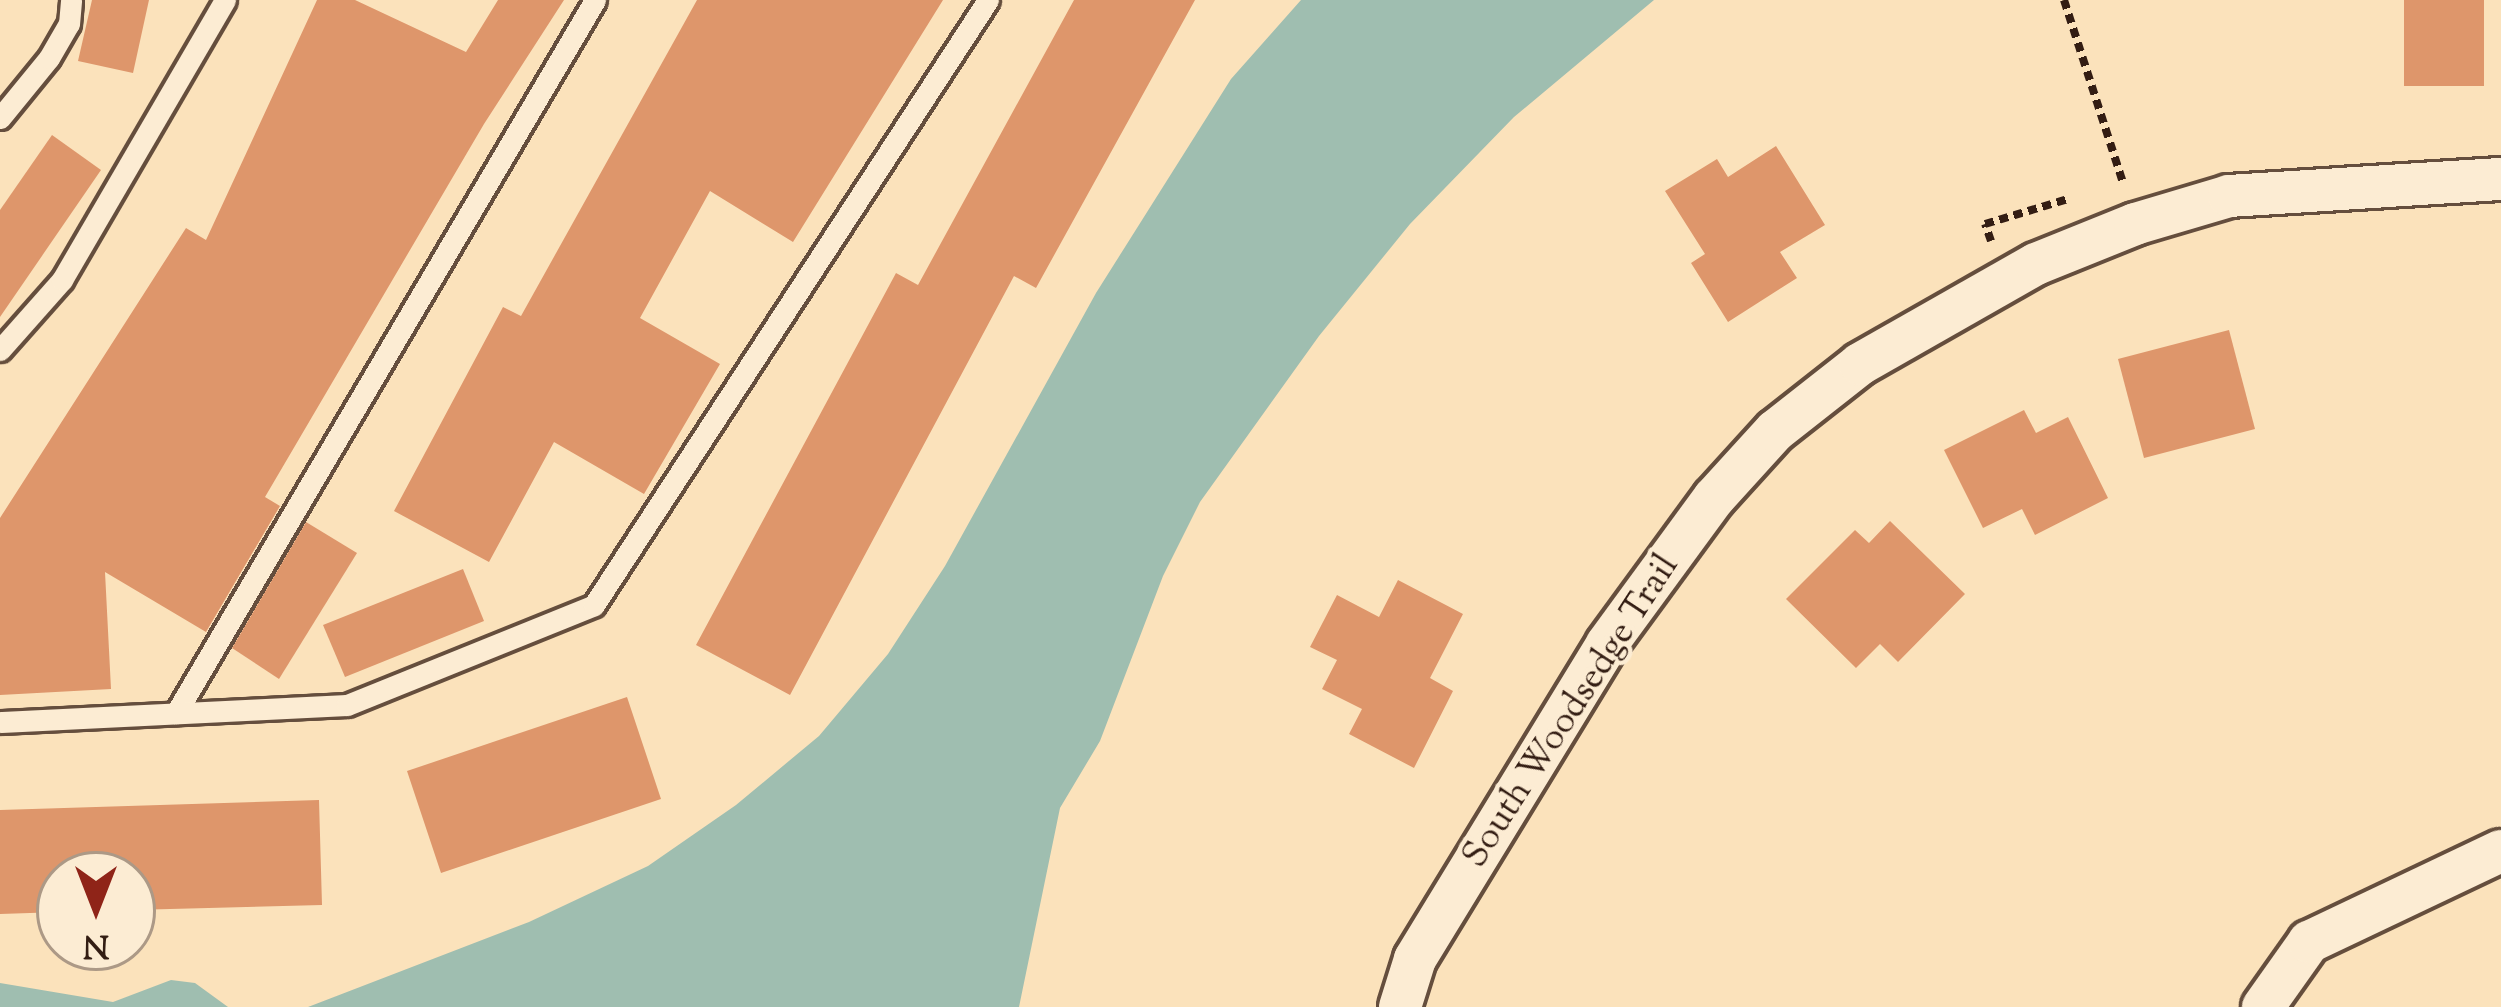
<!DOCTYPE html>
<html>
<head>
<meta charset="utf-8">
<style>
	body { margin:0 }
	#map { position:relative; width:2501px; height:1007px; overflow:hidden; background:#fbe2bb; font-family:"Sorts Mill Goudy",serif }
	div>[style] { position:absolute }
	.water>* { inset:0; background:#9fbeb0 }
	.building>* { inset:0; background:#de966b }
	.path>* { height:8px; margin-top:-4px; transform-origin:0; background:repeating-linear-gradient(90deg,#331d13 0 9px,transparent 0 15px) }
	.roads { filter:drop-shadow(3px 0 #654e3d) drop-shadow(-3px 0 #654e3d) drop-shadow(0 3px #654e3d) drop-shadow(0 -3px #654e3d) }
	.service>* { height:21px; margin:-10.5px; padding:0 10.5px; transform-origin:10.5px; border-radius:10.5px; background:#fcecd3 }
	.minor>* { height:42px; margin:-21px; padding:0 21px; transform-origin:21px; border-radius:21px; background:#fcecd3 }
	span { translate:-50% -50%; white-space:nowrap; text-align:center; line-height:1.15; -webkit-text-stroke:9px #fcecd3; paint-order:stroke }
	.street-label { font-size:36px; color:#331d13 }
	.north { position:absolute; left:36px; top:851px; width:120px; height:120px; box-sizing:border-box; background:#fcecd3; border:3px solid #ac9986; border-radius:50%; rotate:180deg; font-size:33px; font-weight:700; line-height:48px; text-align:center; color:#331d13 }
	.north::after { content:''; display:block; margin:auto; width:42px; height:54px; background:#8f2418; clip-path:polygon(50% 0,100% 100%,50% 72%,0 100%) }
</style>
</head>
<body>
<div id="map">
	<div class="water">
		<div style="clip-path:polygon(1301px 0,1654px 0,1514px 117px,1410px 224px,1319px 336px,1200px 502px,1163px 576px,1100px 741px,1060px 808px,1019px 1007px,308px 1007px,529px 922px,648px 866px,736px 805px,819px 736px,888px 654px,945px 566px,1096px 293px,1231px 79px)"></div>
		<div style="clip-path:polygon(171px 980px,195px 983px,228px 1007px,0 1007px,0 983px,113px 1002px)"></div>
	</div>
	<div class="building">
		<div style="clip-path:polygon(92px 0,149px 0,133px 73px,78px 61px)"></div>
		<div style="clip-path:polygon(317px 0,355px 0,466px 52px,498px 0,564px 0,484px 124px,265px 497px,280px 506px,206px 632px,105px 572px,111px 689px,0 695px,0 518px,186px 228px,206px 240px)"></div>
		<div style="clip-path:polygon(697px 0,943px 0,793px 242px,710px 191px,640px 318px,720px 364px,644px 494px,554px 442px,489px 562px,394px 511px,503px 307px,521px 316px)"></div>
		<div style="clip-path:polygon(1074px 0,1195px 0,1036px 288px,1014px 276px,790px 695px,696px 645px,896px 273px,918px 285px)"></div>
		<div style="clip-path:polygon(2404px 0,2484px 0,2484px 86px,2404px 86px)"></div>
		<div style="clip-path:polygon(52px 135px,101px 170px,0 317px,0 210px)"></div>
		<div style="clip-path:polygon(1776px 146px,1825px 225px,1780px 252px,1797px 278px,1728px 322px,1691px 263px,1705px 254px,1665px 191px,1717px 159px,1728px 177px)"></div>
		<div style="clip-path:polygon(2229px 330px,2255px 429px,2144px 458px,2118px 359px)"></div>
		<div style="clip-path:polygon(2024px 410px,2036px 433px,2068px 417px,2108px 498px,2035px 535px,2022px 509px,1983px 528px,1944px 450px)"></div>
		<div style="clip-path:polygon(1890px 521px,1965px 594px,1898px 662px,1880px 644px,1856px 668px,1786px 599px,1855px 530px,1869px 543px)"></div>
		<div style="clip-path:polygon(306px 522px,357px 553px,279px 679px,232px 648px)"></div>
		<div style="clip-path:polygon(463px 569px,484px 621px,345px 677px,323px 625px)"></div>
		<div style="clip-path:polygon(1398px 580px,1463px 614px,1430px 678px,1453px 691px,1414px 768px,1349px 734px,1362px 709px,1322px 689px,1337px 660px,1310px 647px,1337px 595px,1379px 617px)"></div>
		<div style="clip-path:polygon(627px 697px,661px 799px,441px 873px,407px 771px)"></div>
		<div style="clip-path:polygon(319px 800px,322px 905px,132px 910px,132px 875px,60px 875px,60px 912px,0 914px,0 810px)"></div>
	</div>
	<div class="path">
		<div style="left:2064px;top:0;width:192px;rotate:72.1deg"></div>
		<div style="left:1991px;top:241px;width:18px;rotate:-109deg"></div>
		<div style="left:1985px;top:224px;width:87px;rotate:-16.8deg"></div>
	</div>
	<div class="roads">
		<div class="service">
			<div style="left:0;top:118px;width:77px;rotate:-50.8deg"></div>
			<div style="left:49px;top:58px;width:39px;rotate:-60deg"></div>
			<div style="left:69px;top:24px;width:24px;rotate:-85deg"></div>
			<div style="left:0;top:350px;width:94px;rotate:-48.5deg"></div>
			<div style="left:62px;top:280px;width:324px;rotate:-59.8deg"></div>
			<div style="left:176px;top:713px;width:827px;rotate:-59.56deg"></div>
			<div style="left:0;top:722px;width:347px;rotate:-2.8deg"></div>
			<div style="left:347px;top:705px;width:266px;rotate:-22deg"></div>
			<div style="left:594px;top:605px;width:722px;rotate:-56.93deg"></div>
		</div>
		<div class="minor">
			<div style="left:1400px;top:1007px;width:50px;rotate:-72.6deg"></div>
			<div style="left:1415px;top:959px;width:369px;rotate:-58.6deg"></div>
			<div style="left:1607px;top:644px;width:181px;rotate:-53.8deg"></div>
			<div style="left:1714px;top:498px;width:91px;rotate:-47.7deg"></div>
			<div style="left:1775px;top:431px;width:108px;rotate:-38.2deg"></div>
			<div style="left:1860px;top:364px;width:202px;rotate:-29.6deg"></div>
			<div style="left:2036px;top:264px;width:107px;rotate:-22deg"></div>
			<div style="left:2135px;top:224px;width:98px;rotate:-16.6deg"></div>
			<div style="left:2229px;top:196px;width:273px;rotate:-3.6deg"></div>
			<div style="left:2263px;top:1007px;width:80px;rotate:-54.7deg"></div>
			<div style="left:2309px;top:942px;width:212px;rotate:-25.4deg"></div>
		</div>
	</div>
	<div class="street-label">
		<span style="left:1572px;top:712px;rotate:-57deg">South Woodsedge Trail</span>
	</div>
	<div class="north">N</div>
</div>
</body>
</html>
